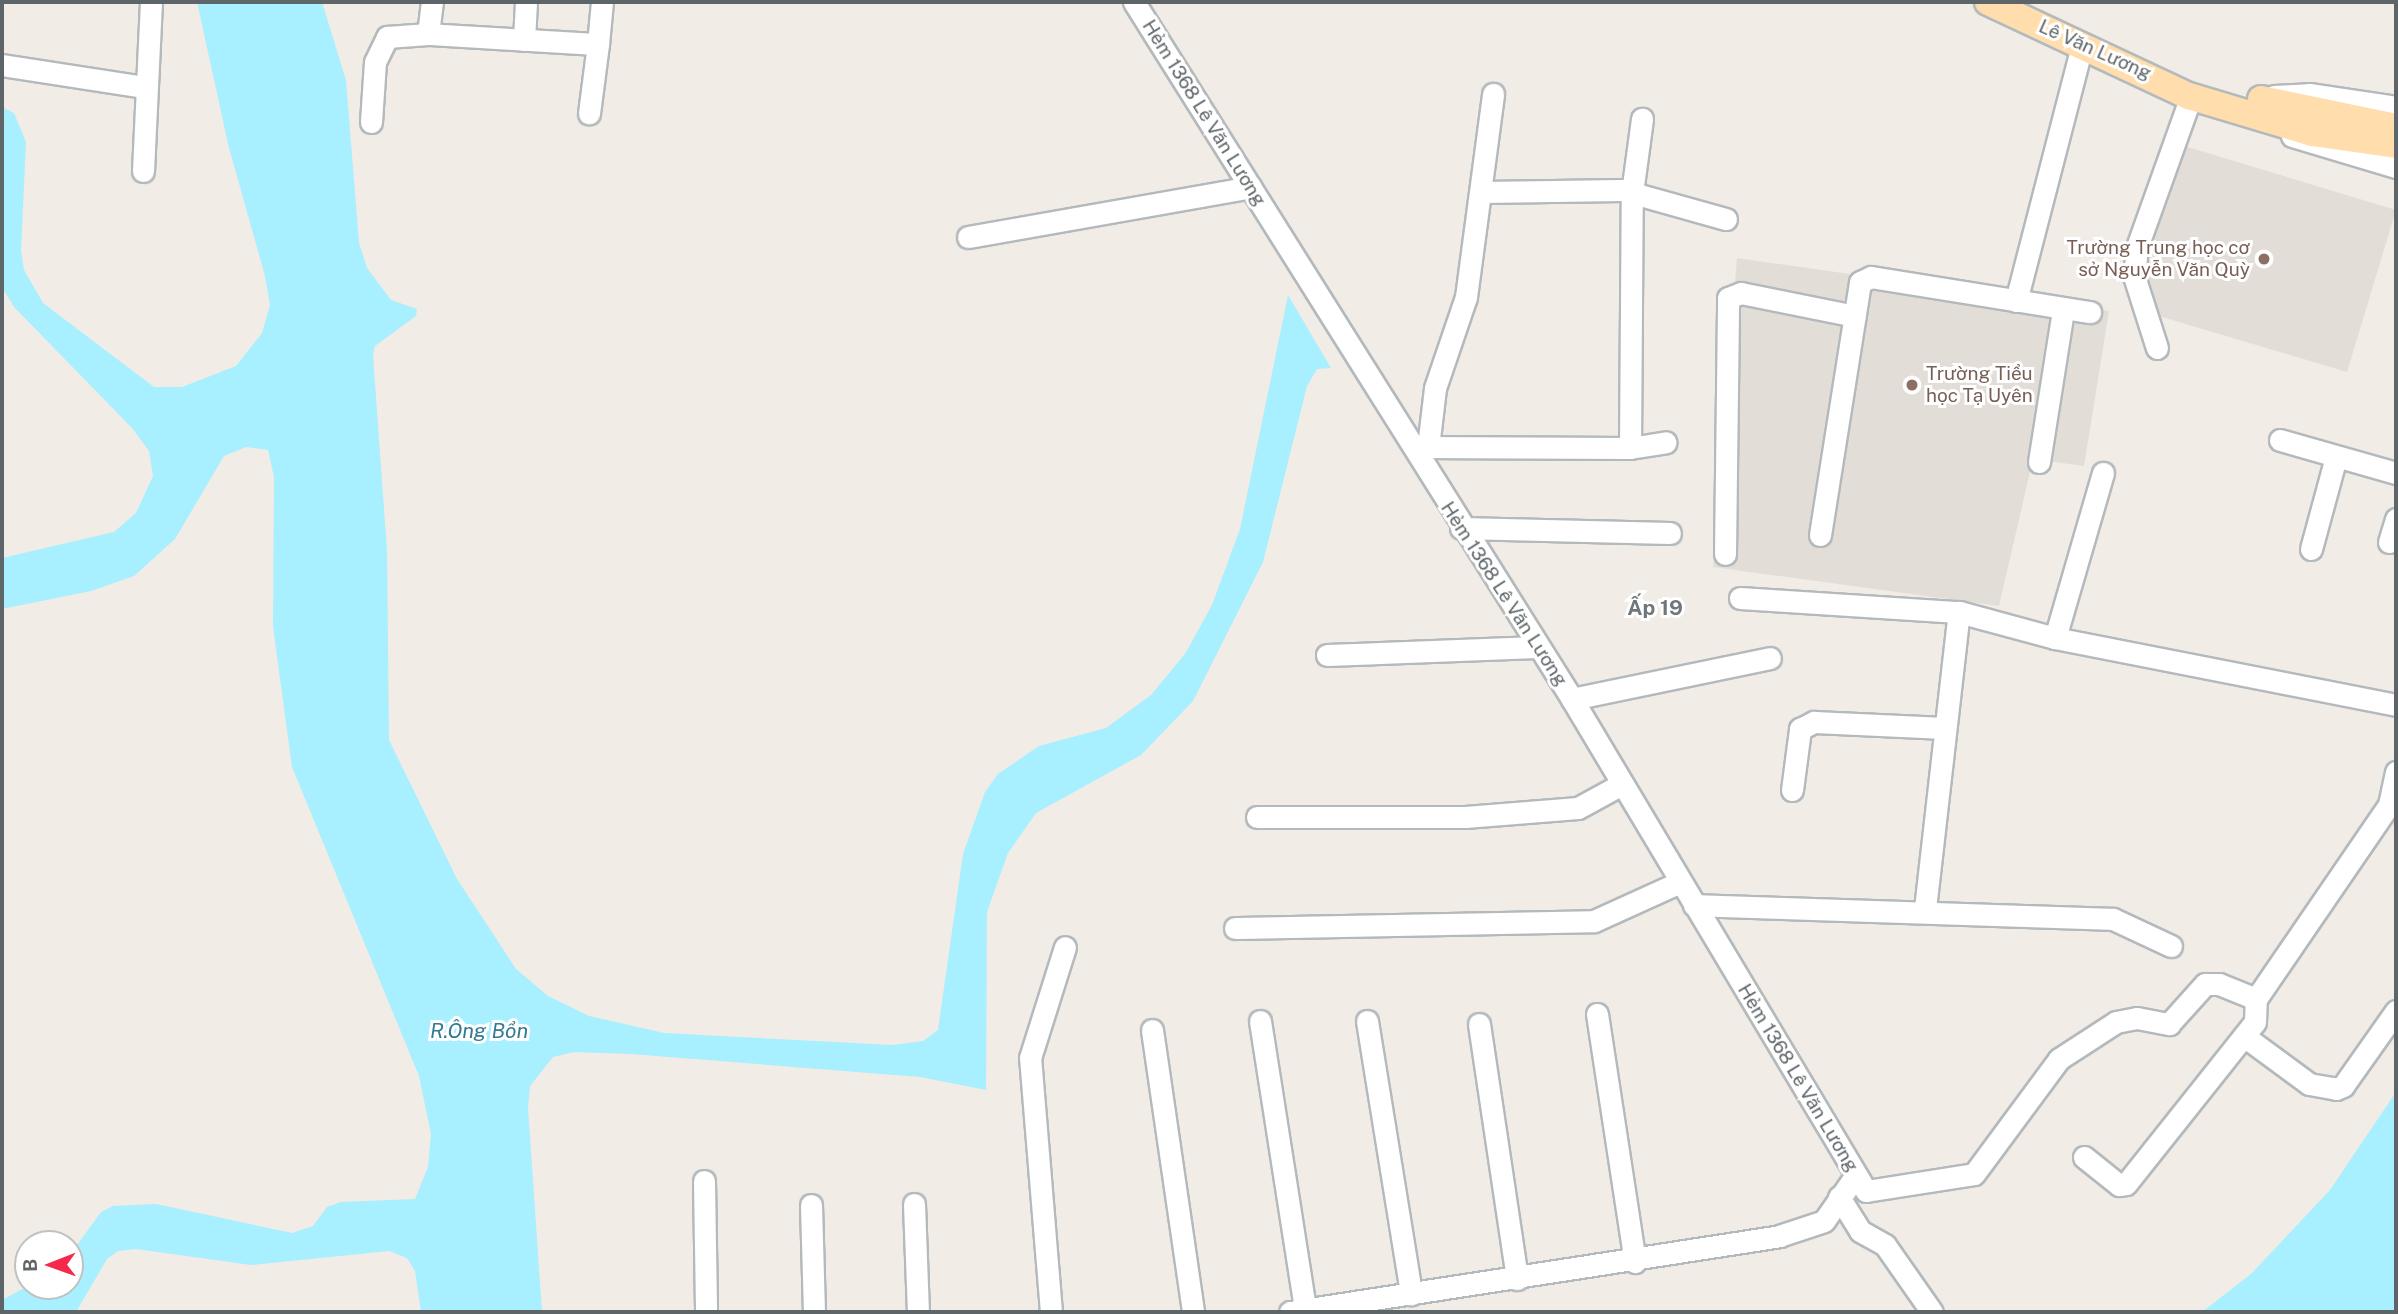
<!DOCTYPE html>
<html>
<head>
<meta charset="utf-8">
<style>
	body { margin:0 }
	#map { position:relative; width:2398px; height:1314px; overflow:hidden; background:#f1ece6; font-family:"Public Sans",sans-serif }
	div>[style] { position:absolute }
	.education>* { inset:0; background:#e3ddd7 }
	.water>* { inset:0; background:#a8efff }
	.roads { filter:drop-shadow(2px 0 #b4b9bc) drop-shadow(-2px 0 #b4b9bc) drop-shadow(0 2px #b4b9bc) drop-shadow(0 -2px #b4b9bc) }
	.minor>* { height:21px; margin:-10.5px; padding:0 10.5px; transform-origin:10.5px; border-radius:10.5px; background:#fff }
	.major>* { height:26px; margin:-13px; padding:0 13px; transform-origin:13px; border-radius:13px; background:#ffddad }
	.dots>* { width:19px; height:19px; translate:-50% -50%; box-sizing:border-box; border:4px solid #fff; border-radius:50% }
	span { translate:-50% -50%; white-space:nowrap; text-align:center; line-height:1.15; -webkit-text-stroke:6px #fff; paint-order:stroke }
	.street-label { font-size:19px; color:#5e6568 }
	.education-label { font-size:19px; color:#785e54 }
	.right { translate:-100% -50%; text-align:right }
	.left { translate:0 -50%; text-align:left }
	.neighbourhood-label { font-size:21px; color:#6f777a; font-weight:700 }
	.water-label { font-size:21px; color:#337a93; font-style:italic }
	.frame { position:absolute; inset:0; border:4px solid #5e6568; pointer-events:none }
	.north { position:absolute; left:14px; top:1230px; width:70px; height:70px; box-sizing:border-box; background:#fff; border:2px solid #bfc1c3; border-radius:50%; rotate:269deg; font-size:19px; font-weight:700; line-height:28px; text-align:center; color:#5e6568 }
	.north::after { content:''; display:block; margin:auto; width:24px; height:32px; background:#f4294c; clip-path:polygon(50% 0,100% 100%,50% 72%,0 100%) }
</style>
</head>
<body>
<div id="map">
	<div class="education">
		<div style="clip-path:polygon(2181px 145px,2396px 210px,2347px 372px,2132px 308px)"></div>
		<div style="clip-path:polygon(1737px 258px,2109px 311px,2084px 466px,2033px 459px,1999px 606px,1713px 567px)"></div>
	</div>
	<div class="water">
		<div style="clip-path:polygon(197px 2px,322px 2px,346px 80px,359px 243px,367px 268px,391px 300px,417px 309px,416px 316px,375px 346px,373px 355px,387px 551px,389px 740px,457px 879px,516px 969px,548px 996px,589px 1016px,664px 1033px,893px 1045px,923px 1041px,938px 1030px,963px 854px,985px 792px,998px 774px,1039px 746px,1106px 728px,1151px 695px,1185px 654px,1212px 605px,1240px 529px,1288px 295px,1331px 368px,1317px 369px,1307px 386px,1263px 562px,1193px 701px,1141px 755px,1036px 813px,1008px 853px,987px 912px,986px 1090px,920px 1077px,631px 1054px,574px 1052px,553px 1057px,530px 1086px,528px 1108px,542px 1312px,421px 1312px,415px 1271px,407px 1258px,389px 1251px,251px 1265px,136px 1249px,118px 1251px,107px 1259px,76px 1312px,2px 1312px,2px 1300px,28px 1286px,70px 1286px,70px 1255px,101px 1212px,113px 1206px,156px 1204px,292px 1233px,313px 1226px,327px 1207px,341px 1202px,415px 1199px,428px 1167px,431px 1134px,419px 1076px,292px 767px,273px 627px,274px 477px,268px 450px,246px 447px,224px 456px,175px 539px,134px 576px,91px 591px,2px 609px,2px 558px,114px 532px,136px 513px,153px 476px,149px 451px,132px 428px,14px 307px,2px 287px,2px 107px,14px 113px,26px 142px,21px 250px,24px 270px,43px 303px,154px 387px,182px 387px,236px 366px,262px 333px,270px 305px,265px 276px,229px 148px)"></div>
		<div style="clip-path:polygon(2396px 1092px,2396px 1312px,2202px 1312px,2251px 1274px,2330px 1190px)"></div>
	</div>
	<div class="roads">
		<div class="minor">
			<div style="left:1134px;top:2px;width:823px;rotate:57.85deg"></div>
			<div style="left:1572px;top:699px;width:573px;rotate:59.14deg"></div>
			<div style="left:1866px;top:1191px;width:109px;rotate:-8.9deg"></div>
			<div style="left:1974px;top:1174px;width:143px;rotate:-53.5deg"></div>
			<div style="left:2059px;top:1059px;width:68px;rotate:-33deg"></div>
			<div style="left:2116px;top:1022px;width:21px;rotate:-11deg"></div>
			<div style="left:2137px;top:1018px;width:33px;rotate:11deg"></div>
			<div style="left:2169px;top:1024px;width:54px;rotate:-48deg"></div>
			<div style="left:2205px;top:984px;width:14px"></div>
			<div style="left:2219px;top:984px;width:40px;rotate:22deg"></div>
			<div style="left:428px;top:34px;width:32px;rotate:-83deg"></div>
			<div style="left:524px;top:40px;width:38px;rotate:-87deg"></div>
			<div style="left:598px;top:44px;width:42px;rotate:-84.6deg"></div>
			<div style="left:2px;top:65px;width:144px;rotate:8.8deg"></div>
			<div style="left:2274px;top:96px;width:35px;rotate:-3deg"></div>
			<div style="left:2309px;top:94px;width:88px;rotate:8.5deg"></div>
			<div style="left:371px;top:122px;width:60px;rotate:-86.2deg"></div>
			<div style="left:375px;top:62px;width:28px;rotate:-64deg"></div>
			<div style="left:387px;top:37px;width:41px;rotate:-4.2deg"></div>
			<div style="left:428px;top:34px;width:170px;rotate:3.4deg"></div>
			<div style="left:598px;top:44px;width:70px;rotate:97.4deg"></div>
			<div style="left:2292px;top:136px;width:109px;rotate:16.6deg"></div>
			<div style="left:143px;top:171px;width:169px;rotate:-87.3deg"></div>
			<div style="left:1482px;top:192px;width:140px;rotate:-0.8deg"></div>
			<div style="left:1622px;top:190px;width:108px;rotate:15.6deg"></div>
			<div style="left:968px;top:237px;width:287px;rotate:-10deg"></div>
			<div style="left:2016px;top:301px;width:263px;rotate:-75.5deg"></div>
			<div style="left:2157px;top:348px;width:76px;rotate:-107.7deg"></div>
			<div style="left:2134px;top:276px;width:29px;rotate:-84deg"></div>
			<div style="left:2137px;top:247px;width:160px;rotate:-70.3deg"></div>
			<div style="left:2280px;top:440px;width:121px;rotate:15.9deg"></div>
			<div style="left:1416px;top:447px;width:214px;rotate:0.3deg"></div>
			<div style="left:1630px;top:448px;width:36px;rotate:-9deg"></div>
			<div style="left:1428px;top:447px;width:59px;rotate:-83.2deg"></div>
			<div style="left:1435px;top:388px;width:96px;rotate:-71.2deg"></div>
			<div style="left:1466px;top:297px;width:205px;rotate:-82.4deg"></div>
			<div style="left:1630px;top:448px;width:255px;rotate:-89.6deg"></div>
			<div style="left:1632px;top:193px;width:75px;rotate:-82.3deg"></div>
			<div style="left:2039px;top:462px;width:154px;rotate:-81deg"></div>
			<div style="left:1461px;top:528px;width:209px;rotate:1.4deg"></div>
			<div style="left:1820px;top:535px;width:256px;rotate:-81deg"></div>
			<div style="left:1860px;top:282px;width:12px;rotate:-24deg"></div>
			<div style="left:1871px;top:277px;width:222px;rotate:9.1deg"></div>
			<div style="left:2389px;top:542px;width:24px;rotate:-73deg"></div>
			<div style="left:2311px;top:549px;width:95px;rotate:-74.8deg"></div>
			<div style="left:1725px;top:554px;width:256px;rotate:-89.3deg"></div>
			<div style="left:1728px;top:298px;width:14px;rotate:-21deg"></div>
			<div style="left:1741px;top:293px;width:116px;rotate:11.4deg"></div>
			<div style="left:1740px;top:598px;width:219px;rotate:3.7deg"></div>
			<div style="left:1959px;top:612px;width:99px;rotate:15.2deg"></div>
			<div style="left:2055px;top:638px;width:348px;rotate:11.1deg"></div>
			<div style="left:2055px;top:638px;width:172px;rotate:-73.8deg"></div>
			<div style="left:1327px;top:655px;width:210px;rotate:-2.2deg"></div>
			<div style="left:1572px;top:699px;width:202px;rotate:-11.7deg"></div>
			<div style="left:1792px;top:790px;width:62px;rotate:-82.5deg"></div>
			<div style="left:1800px;top:729px;width:16px;rotate:-27deg"></div>
			<div style="left:1814px;top:722px;width:131px;rotate:2.6deg"></div>
			<div style="left:1257px;top:817px;width:208px"></div>
			<div style="left:1465px;top:817px;width:113px;rotate:-4.6deg"></div>
			<div style="left:1578px;top:808px;width:50px;rotate:-28.6deg"></div>
			<div style="left:1694px;top:905px;width:419px;rotate:1.9deg"></div>
			<div style="left:2113px;top:919px;width:64px;rotate:25deg"></div>
			<div style="left:1925px;top:909px;width:299px;rotate:-83.5deg"></div>
			<div style="left:1235px;top:928px;width:359px;rotate:-1.1deg"></div>
			<div style="left:1594px;top:921px;width:94px;rotate:-24.4deg"></div>
			<div style="left:1597px;top:1014px;width:251px;rotate:81.3deg"></div>
			<div style="left:1260px;top:1021px;width:292px;rotate:81.1deg"></div>
			<div style="left:1367px;top:1021px;width:277px;rotate:80.8deg"></div>
			<div style="left:1479px;top:1024px;width:258px;rotate:81.5deg"></div>
			<div style="left:1152px;top:1030px;width:285px;rotate:81.7deg"></div>
			<div style="left:2244px;top:1036px;width:81px;rotate:36.4deg"></div>
			<div style="left:2309px;top:1084px;width:27px;rotate:10deg"></div>
			<div style="left:2336px;top:1089px;width:8px;rotate:-23deg"></div>
			<div style="left:2343px;top:1086px;width:92px;rotate:-54.8deg"></div>
			<div style="left:2084px;top:1157px;width:45px;rotate:38.7deg"></div>
			<div style="left:2119px;top:1185px;width:7px;rotate:-8deg"></div>
			<div style="left:2126px;top:1184px;width:207px;rotate:-51.5deg"></div>
			<div style="left:2255px;top:1022px;width:23px;rotate:-88deg"></div>
			<div style="left:2256px;top:999px;width:235px;rotate:-55.6deg"></div>
			<div style="left:2389px;top:805px;width:34px;rotate:-78deg"></div>
			<div style="left:704px;top:1181px;width:131px;rotate:89.1deg"></div>
			<div style="left:1839px;top:1197px;width:40px;rotate:58deg"></div>
			<div style="left:1860px;top:1231px;width:29px;rotate:29deg"></div>
			<div style="left:1885px;top:1245px;width:82px;rotate:55deg"></div>
			<div style="left:914px;top:1204px;width:108px;rotate:87.9deg"></div>
			<div style="left:811px;top:1205px;width:107px;rotate:88.4deg"></div>
			<div style="left:1051px;top:1312px;width:255px;rotate:-94.7deg"></div>
			<div style="left:1030px;top:1058px;width:116px;rotate:-72.5deg"></div>
			<div style="left:1290px;top:1312px;width:495px;rotate:-8.8deg"></div>
			<div style="left:1779px;top:1236px;width:47px;rotate:-18.4deg"></div>
			<div style="left:1824px;top:1221px;width:56px;rotate:-55.2deg"></div>
		</div>
		<div class="major">
			<div style="left:1988px;top:2px;width:222px;rotate:25.1deg"></div>
			<div style="left:2189px;top:96px;width:128px;rotate:16.7deg"></div>
			<div style="left:2312px;top:133px;width:85px;rotate:8.1deg"></div>
			<div style="left:2261px;top:99px;width:138px;rotate:11.7deg"></div>
		</div>
	</div>
	<div class="dots">
		<div style="left:2264px;top:259px;background:#8d6e63"></div>
		<div style="left:1912px;top:385px;background:#8d6e63"></div>
	</div>
	<div class="street-label">
		<span style="left:2095px;top:50px;rotate:24deg">Lê Văn Lương</span>
		<span style="left:1204px;top:113px;rotate:58deg">Hẻm 1368 Lê Văn Lương</span>
		<span style="left:1504px;top:594px;rotate:57deg">Hẻm 1368 Lê Văn Lương</span>
		<span style="left:1798px;top:1078px;rotate:59deg">Hẻm 1368 Lê Văn Lương</span>
	</div>
	<div class="education-label">
		<span class="right" style="left:2250px;top:259px">Trường Trung học cơ<br>sở Nguyễn Văn Quỳ</span>
		<span class="left" style="left:1926px;top:385px">Trường Tiểu<br>học Tạ Uyên</span>
	</div>
	<div class="neighbourhood-label">
		<span style="left:1655px;top:608px">Ấp 19</span>
	</div>
	<div class="water-label">
		<span style="left:479px;top:1031px">R.Ông Bổn</span>
	</div>
	<div class="frame"></div>
	<div class="north">B</div>
</div>
</body>
</html>
